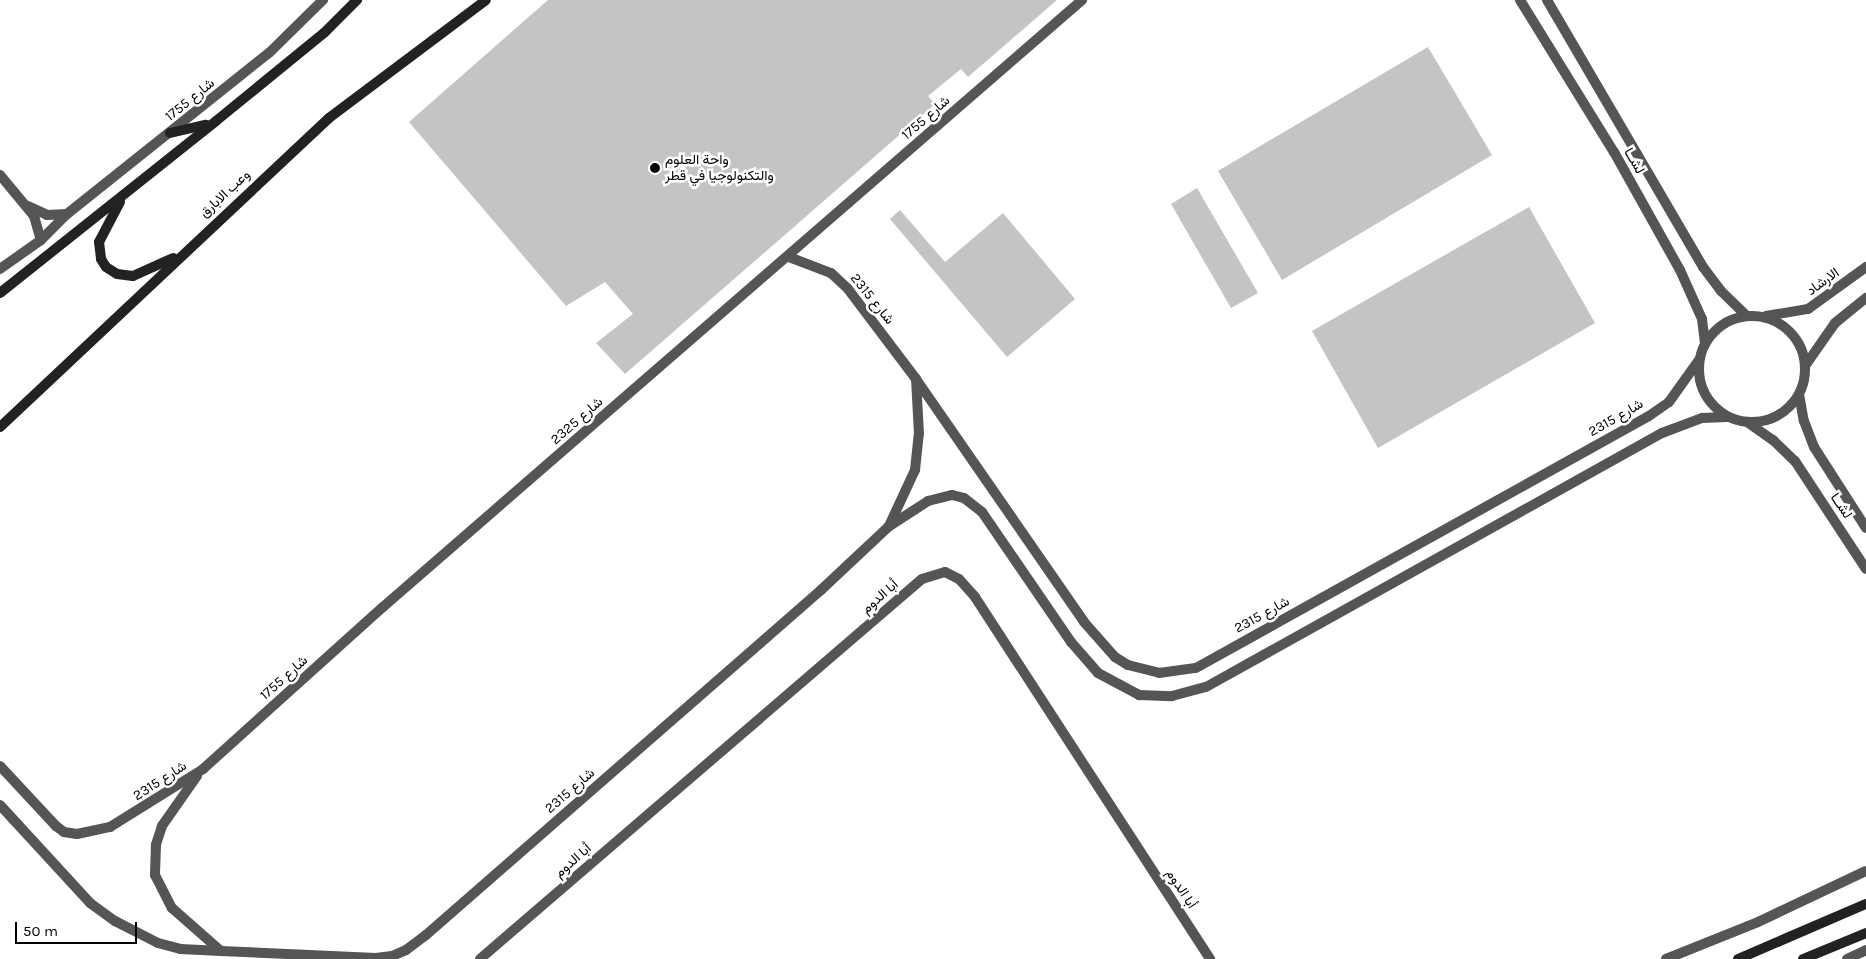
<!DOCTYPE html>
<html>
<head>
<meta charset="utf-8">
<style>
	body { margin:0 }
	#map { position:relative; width:1866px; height:959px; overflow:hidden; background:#fff; font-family:Karla,Vazirmatn,sans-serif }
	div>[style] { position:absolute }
	.building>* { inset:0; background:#c4c4c4 }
	.street>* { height:10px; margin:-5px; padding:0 5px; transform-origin:5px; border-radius:5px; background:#555 }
	.street>.ring { margin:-5px; padding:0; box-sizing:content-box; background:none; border:10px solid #555; border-radius:50% }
	.secondary>* { height:10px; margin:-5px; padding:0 5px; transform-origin:5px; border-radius:5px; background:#222 }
	.dots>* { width:14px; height:14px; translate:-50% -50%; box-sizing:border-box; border:2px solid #fff; border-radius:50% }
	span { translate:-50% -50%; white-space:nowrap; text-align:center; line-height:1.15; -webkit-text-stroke:5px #fff; paint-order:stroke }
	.street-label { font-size:14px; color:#000 }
	.poi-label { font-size:14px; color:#000 }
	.left { translate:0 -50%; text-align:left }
	.scale { position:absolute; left:15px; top:922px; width:122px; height:22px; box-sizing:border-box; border:2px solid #000; border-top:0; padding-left:6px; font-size:15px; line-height:18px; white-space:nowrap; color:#000; -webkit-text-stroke:4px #fff; paint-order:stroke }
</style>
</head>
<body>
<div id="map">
	<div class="building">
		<div style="clip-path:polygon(548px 0,1057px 0,968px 77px,961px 69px,928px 96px,935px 104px,625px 374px,596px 343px,633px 314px,605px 282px,566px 306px,409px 122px)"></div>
		<div style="clip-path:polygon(1428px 47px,1492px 155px,1282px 280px,1218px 171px)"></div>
		<div style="clip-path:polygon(1197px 188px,1258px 293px,1231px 308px,1171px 204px)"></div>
		<div style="clip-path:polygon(1529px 207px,1595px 323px,1378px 448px,1312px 331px)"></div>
		<div style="clip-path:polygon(900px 210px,945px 262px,1003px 213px,1075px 299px,1007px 357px,890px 219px)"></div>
	</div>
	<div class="street">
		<div style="left:1520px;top:0;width:179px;rotate:58.3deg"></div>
		<div style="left:1614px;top:152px;width:135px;rotate:60.8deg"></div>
		<div style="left:1680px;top:270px;width:54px;rotate:65.8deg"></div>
		<div style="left:1702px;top:319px;width:25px;rotate:83deg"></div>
		<div style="left:1547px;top:0;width:309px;rotate:59.7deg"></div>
		<div style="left:1703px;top:267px;width:30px;rotate:53deg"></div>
		<div style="left:1721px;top:291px;width:35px;rotate:44deg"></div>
		<div style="left:0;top:175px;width:53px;rotate:50.3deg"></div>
		<div style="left:34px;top:216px;width:25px;rotate:74deg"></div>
		<div style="left:28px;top:206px;width:21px;rotate:25deg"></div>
		<div style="left:47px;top:215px;width:20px;rotate:-3deg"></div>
		<div style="left:789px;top:257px;width:45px;rotate:20.9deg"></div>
		<div style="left:831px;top:273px;width:23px;rotate:43deg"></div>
		<div style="left:848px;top:289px;width:113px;rotate:52.9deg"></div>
		<div style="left:916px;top:379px;width:295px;rotate:55.3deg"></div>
		<div style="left:1084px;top:622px;width:47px;rotate:48.5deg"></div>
		<div style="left:1115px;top:657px;width:15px;rotate:32deg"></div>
		<div style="left:1128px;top:665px;width:32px;rotate:14deg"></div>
		<div style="left:1159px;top:673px;width:37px;rotate:-8deg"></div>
		<div style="left:1196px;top:668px;width:518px;rotate:-29.09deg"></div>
		<div style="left:1649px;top:416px;width:24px;rotate:-35deg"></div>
		<div style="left:1669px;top:402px;width:52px;rotate:-54.5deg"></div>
		<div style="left:0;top:269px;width:50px;rotate:-35.3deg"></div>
		<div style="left:41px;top:240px;width:37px;rotate:-45deg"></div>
		<div style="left:67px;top:214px;width:258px;rotate:-38.6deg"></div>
		<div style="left:269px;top:53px;width:76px;rotate:-44.5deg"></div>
		<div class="ring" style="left:1699px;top:316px;width:96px;height:96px"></div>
		<div style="left:1766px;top:316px;width:43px;rotate:-9.5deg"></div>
		<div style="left:1808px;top:309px;width:72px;rotate:-35.9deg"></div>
		<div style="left:1805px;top:366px;width:52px;rotate:-55.1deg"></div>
		<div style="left:1835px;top:323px;width:40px;rotate:-39deg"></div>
		<div style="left:1799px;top:394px;width:27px;rotate:80deg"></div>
		<div style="left:1804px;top:421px;width:28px;rotate:69deg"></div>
		<div style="left:1814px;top:447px;width:96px;rotate:57.3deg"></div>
		<div style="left:1747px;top:422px;width:32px;rotate:35deg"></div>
		<div style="left:1773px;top:440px;width:30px;rotate:44deg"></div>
		<div style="left:1795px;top:461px;width:129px;rotate:56.7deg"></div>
		<div style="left:889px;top:526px;width:62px;rotate:-65.1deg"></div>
		<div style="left:915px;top:470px;width:36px;rotate:-84deg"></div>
		<div style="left:919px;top:434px;width:55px;rotate:-93.1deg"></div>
		<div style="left:0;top:766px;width:82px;rotate:47deg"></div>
		<div style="left:56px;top:826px;width:10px;rotate:37deg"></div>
		<div style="left:64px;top:832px;width:13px;rotate:9deg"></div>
		<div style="left:77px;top:834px;width:34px;rotate:-12deg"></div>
		<div style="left:110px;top:827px;width:110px;rotate:-31.9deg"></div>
		<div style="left:203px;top:769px;width:242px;rotate:-42deg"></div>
		<div style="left:383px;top:607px;width:926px;rotate:-40.97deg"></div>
		<div style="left:197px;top:776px;width:61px;rotate:125deg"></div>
		<div style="left:162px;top:826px;width:20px;rotate:108deg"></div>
		<div style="left:156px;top:845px;width:30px;rotate:92deg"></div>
		<div style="left:155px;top:875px;width:37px;rotate:63deg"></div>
		<div style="left:172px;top:908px;width:65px;rotate:41.3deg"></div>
		<div style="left:0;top:805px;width:133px;rotate:47.4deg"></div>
		<div style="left:90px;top:903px;width:31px;rotate:36deg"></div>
		<div style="left:115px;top:921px;width:48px;rotate:27.1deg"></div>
		<div style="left:158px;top:943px;width:23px;rotate:15deg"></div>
		<div style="left:180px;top:949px;width:41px;rotate:2.8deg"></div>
		<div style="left:221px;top:951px;width:155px;rotate:2.6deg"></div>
		<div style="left:376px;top:958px;width:16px;rotate:-7deg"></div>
		<div style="left:392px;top:956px;width:15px;rotate:-23deg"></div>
		<div style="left:406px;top:950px;width:25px;rotate:-37deg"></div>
		<div style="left:426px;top:935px;width:524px;rotate:-41.13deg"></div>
		<div style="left:821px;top:590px;width:92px;rotate:-43.2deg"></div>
		<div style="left:888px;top:527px;width:48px;rotate:-33deg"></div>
		<div style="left:928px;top:501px;width:25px;rotate:-14deg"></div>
		<div style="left:952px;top:495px;width:12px;rotate:14deg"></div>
		<div style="left:964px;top:498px;width:23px;rotate:38deg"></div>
		<div style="left:982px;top:512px;width:158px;rotate:55.6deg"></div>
		<div style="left:1071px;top:642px;width:41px;rotate:48.9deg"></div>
		<div style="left:1098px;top:673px;width:47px;rotate:28.2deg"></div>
		<div style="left:1139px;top:695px;width:33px;rotate:2deg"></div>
		<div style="left:1172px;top:696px;width:35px;rotate:-15deg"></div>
		<div style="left:1206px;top:687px;width:522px;rotate:-29.12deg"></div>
		<div style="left:1662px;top:433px;width:43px;rotate:-20.6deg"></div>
		<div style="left:1702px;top:418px;width:26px;rotate:-2deg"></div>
		<div style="left:480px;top:959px;width:583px;rotate:-40.69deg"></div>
		<div style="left:922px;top:579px;width:24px;rotate:-17deg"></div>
		<div style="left:945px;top:572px;width:16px;rotate:27deg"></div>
		<div style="left:959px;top:579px;width:24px;rotate:48deg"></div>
		<div style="left:975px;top:597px;width:432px;rotate:57deg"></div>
		<div style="left:1666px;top:959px;width:99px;rotate:-21.9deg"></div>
		<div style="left:1758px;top:922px;width:119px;rotate:-25.3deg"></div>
		<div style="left:1847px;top:959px;width:21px;rotate:-25deg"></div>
	</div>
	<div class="secondary">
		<div style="left:170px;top:133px;width:37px;rotate:-13deg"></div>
		<div style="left:120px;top:202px;width:45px;rotate:117.7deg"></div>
		<div style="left:99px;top:242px;width:17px;rotate:83deg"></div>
		<div style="left:101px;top:259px;width:9px;rotate:58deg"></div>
		<div style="left:106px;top:267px;width:13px;rotate:32deg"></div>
		<div style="left:117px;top:274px;width:16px;rotate:7deg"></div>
		<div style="left:133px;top:276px;width:44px;rotate:-24.2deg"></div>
		<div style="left:0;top:293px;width:276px;rotate:-38.5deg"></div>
		<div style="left:216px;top:121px;width:139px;rotate:-39.2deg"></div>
		<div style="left:324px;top:33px;width:47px;rotate:-45deg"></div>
		<div style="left:0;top:427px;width:451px;rotate:-43.2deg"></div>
		<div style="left:329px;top:118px;width:196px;rotate:-36.9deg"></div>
		<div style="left:1738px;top:959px;width:139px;rotate:-23.3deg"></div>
		<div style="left:1803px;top:959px;width:68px;rotate:-22.4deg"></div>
	</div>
	<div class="dots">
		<div style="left:655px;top:168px;background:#000"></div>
	</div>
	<div class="street-label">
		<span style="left:190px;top:100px;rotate:-39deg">شارع 1755</span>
		<span style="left:926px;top:118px;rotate:-41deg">شارع 1755</span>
		<span style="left:1634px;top:161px;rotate:60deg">لشــا</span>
		<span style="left:225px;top:194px;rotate:-43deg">وعب الابارق</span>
		<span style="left:1823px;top:282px;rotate:-36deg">الارشاد</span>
		<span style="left:872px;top:299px;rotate:51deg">شارع 2315</span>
		<span style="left:1616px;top:418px;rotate:-30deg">شارع 2315</span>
		<span style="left:577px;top:421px;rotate:-41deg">شارع 2325</span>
		<span style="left:1841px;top:506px;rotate:56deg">لشــا</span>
		<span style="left:880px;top:597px;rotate:-41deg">أبا الدوم</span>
		<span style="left:1262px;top:615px;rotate:-29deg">شارع 2315</span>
		<span style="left:284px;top:678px;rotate:-42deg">شارع 1755</span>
		<span style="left:160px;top:781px;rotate:-33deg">شارع 2315</span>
		<span style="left:570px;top:791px;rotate:-41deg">شارع 2315</span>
		<span style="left:573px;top:861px;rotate:-41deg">أبا الدوم</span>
		<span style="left:1181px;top:889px;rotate:57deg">أبا الدوم</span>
	</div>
	<div class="poi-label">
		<span class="left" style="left:665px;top:168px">واحة العلوم<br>والتكنولوجيا في قطر</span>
	</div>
	<div class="scale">50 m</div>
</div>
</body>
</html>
